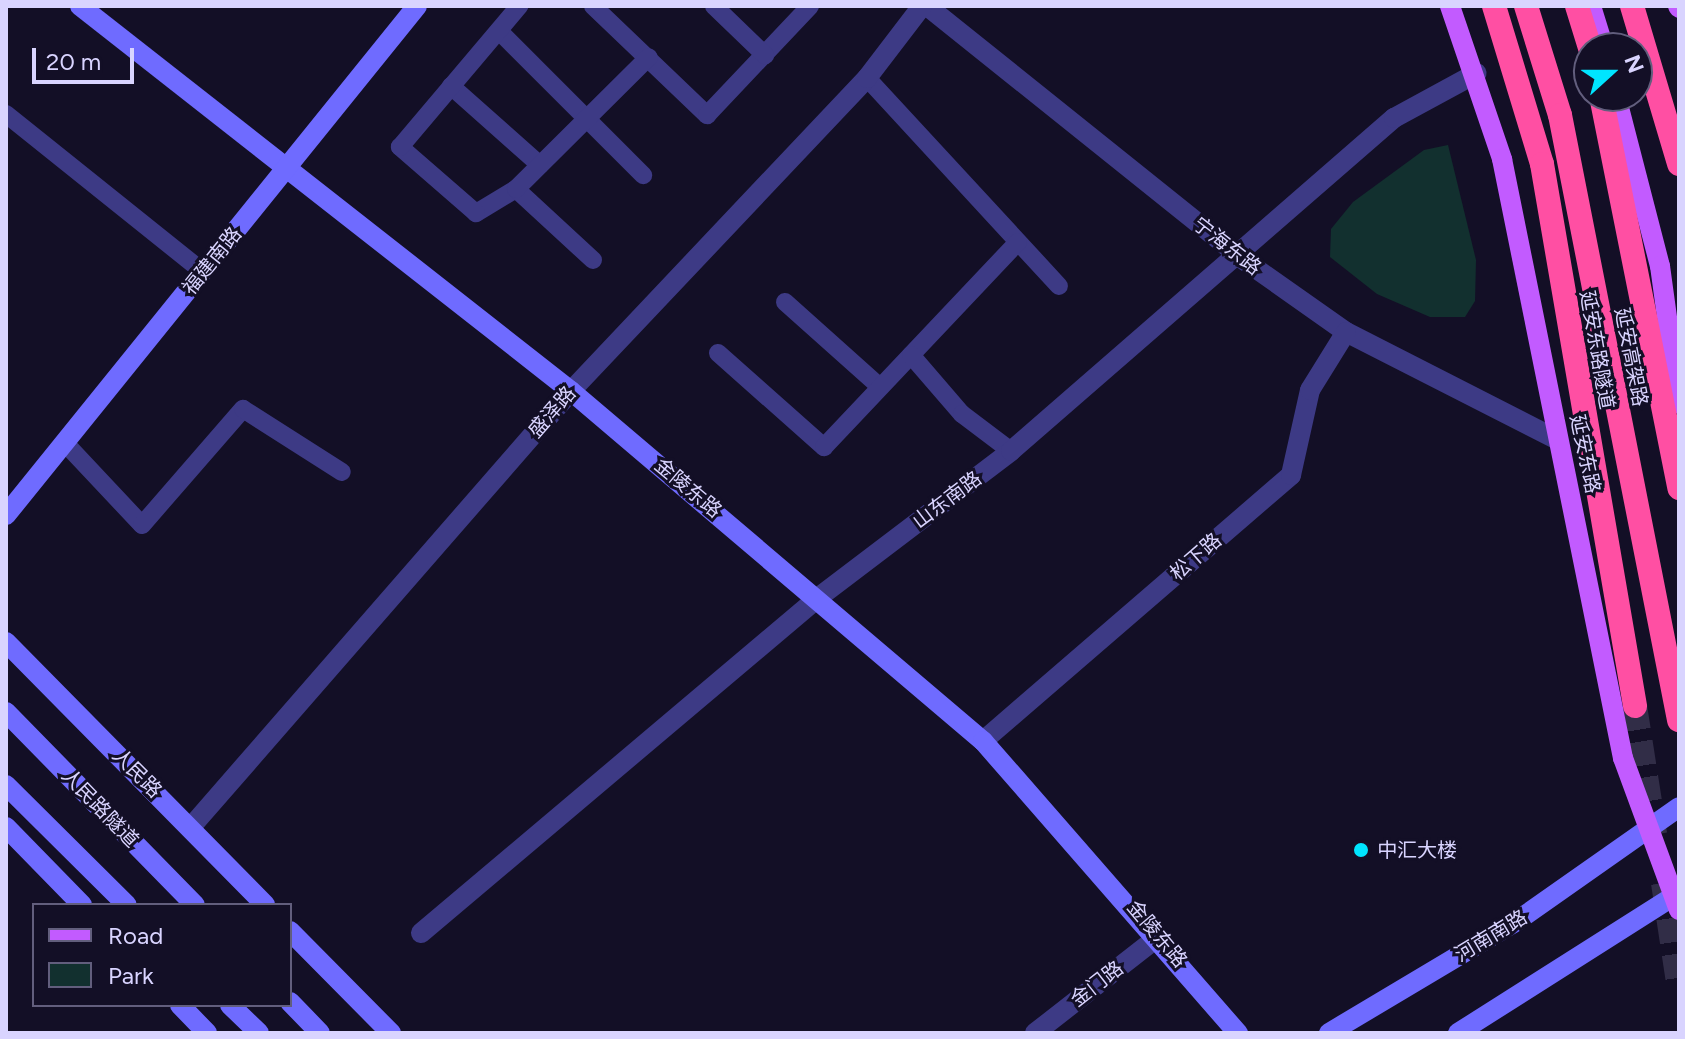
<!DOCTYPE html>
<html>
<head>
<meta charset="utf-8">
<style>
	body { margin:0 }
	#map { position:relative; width:1685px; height:1039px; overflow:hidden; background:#130f26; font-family:Figtree,"Noto Sans SC",sans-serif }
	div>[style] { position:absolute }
	.green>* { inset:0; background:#12302f }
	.highway-tunnel>* { height:24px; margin-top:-12px; transform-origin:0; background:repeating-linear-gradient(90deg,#312d47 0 24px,transparent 0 36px) }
	.lane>* { height:18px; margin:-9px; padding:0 9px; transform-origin:9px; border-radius:9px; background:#3d3a85 }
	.street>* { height:20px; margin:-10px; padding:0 10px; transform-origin:10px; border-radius:10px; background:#3d3a85 }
	.secondary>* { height:20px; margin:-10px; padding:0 10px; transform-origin:10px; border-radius:10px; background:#6f6bff }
	.primary>* { height:20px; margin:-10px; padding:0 10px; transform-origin:10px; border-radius:10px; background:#c25bff }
	.highway>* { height:24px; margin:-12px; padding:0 12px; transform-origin:12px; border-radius:12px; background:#ff4fa3 }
	.dots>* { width:22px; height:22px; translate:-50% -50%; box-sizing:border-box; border:4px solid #130f26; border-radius:50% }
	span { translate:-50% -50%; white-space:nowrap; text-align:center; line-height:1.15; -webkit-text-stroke:6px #130f26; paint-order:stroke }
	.street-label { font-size:20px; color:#d9d4ff }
	.poi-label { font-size:20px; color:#d9d4ff }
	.left { translate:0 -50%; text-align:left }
	.frame { position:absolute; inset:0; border:8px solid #d9d4ff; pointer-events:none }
	.legend { position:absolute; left:32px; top:903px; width:260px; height:104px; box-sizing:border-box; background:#130f26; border:2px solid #625e7d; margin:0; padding:10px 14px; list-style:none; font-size:24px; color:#d9d4ff }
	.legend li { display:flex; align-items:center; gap:16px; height:40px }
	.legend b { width:40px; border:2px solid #625e7d }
	.north { position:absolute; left:1573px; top:32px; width:80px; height:80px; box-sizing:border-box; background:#130f26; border:2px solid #625e7d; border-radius:50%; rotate:69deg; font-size:22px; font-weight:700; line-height:32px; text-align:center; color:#d9d4ff }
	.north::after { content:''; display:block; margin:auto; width:28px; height:36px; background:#00e5ff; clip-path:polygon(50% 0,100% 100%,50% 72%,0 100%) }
	.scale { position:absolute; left:32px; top:48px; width:102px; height:36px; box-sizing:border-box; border:4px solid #d9d4ff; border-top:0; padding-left:10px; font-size:24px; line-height:28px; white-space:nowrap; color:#d9d4ff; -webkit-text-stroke:6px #130f26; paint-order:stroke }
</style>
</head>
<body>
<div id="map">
	<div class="green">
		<div style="clip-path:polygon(1448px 145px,1476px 260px,1475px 301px,1465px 317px,1430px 317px,1377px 294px,1330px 257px,1331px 229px,1353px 202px,1424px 150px)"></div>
	</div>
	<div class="highway-tunnel">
		<div style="left:1635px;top:706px;width:130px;rotate:81.1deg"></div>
		<div style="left:1663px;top:883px;width:107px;rotate:81.4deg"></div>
	</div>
	<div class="lane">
		<div style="left:593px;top:6px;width:158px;rotate:43.7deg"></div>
		<div style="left:707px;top:115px;width:150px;rotate:-46.6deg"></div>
		<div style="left:714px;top:6px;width:71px;rotate:43.9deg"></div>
		<div style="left:499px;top:31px;width:204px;rotate:45deg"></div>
		<div style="left:867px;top:78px;width:283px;rotate:47.3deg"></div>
		<div style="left:451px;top:86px;width:119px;rotate:41.6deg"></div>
		<div style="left:6px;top:114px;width:253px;rotate:38.7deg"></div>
		<div style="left:516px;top:189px;width:47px;rotate:149deg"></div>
		<div style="left:476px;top:213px;width:101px;rotate:-139deg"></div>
		<div style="left:400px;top:147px;width:185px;rotate:-49.8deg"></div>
		<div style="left:593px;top:260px;width:105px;rotate:-137.3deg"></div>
		<div style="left:516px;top:189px;width:187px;rotate:-44.8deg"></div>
		<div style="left:785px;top:302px;width:127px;rotate:41.8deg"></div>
		<div style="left:718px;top:353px;width:142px;rotate:41.6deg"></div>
		<div style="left:824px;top:447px;width:282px;rotate:-46.6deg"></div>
		<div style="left:911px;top:355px;width:78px;rotate:49.2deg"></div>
		<div style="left:962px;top:414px;width:61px;rotate:37.1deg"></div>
		<div style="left:65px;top:443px;width:112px;rotate:46.8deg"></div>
		<div style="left:142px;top:525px;width:154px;rotate:-49deg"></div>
		<div style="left:243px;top:409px;width:117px;rotate:32.5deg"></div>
	</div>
	<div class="street">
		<div style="left:927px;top:6px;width:403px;rotate:38.7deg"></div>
		<div style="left:1241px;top:258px;width:128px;rotate:35.2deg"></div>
		<div style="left:1346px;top:332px;width:238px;rotate:27deg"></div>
		<div style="left:983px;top:741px;width:407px;rotate:-40.8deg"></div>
		<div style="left:1291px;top:475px;width:87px;rotate:-77.4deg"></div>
		<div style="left:1310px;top:390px;width:68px;rotate:-58.2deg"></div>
		<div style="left:191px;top:827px;width:578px;rotate:-48.93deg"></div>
		<div style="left:571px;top:391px;width:431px;rotate:-46.6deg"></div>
		<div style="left:867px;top:78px;width:91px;rotate:-52.6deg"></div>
		<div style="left:421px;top:933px;width:521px;rotate:-40.17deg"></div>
		<div style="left:819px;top:597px;width:241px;rotate:-37.2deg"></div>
		<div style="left:1011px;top:451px;width:508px;rotate:-41.01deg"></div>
		<div style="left:1394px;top:118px;width:94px;rotate:-28.5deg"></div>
		<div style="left:1035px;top:1033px;width:157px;rotate:-38deg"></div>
	</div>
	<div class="secondary">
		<div style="left:80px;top:6px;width:624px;rotate:38.1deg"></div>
		<div style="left:571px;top:391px;width:541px;rotate:40.35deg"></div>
		<div style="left:983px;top:741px;width:388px;rotate:48.9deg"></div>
		<div style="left:6px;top:515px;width:654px;rotate:-51.08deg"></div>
		<div style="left:6px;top:642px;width:369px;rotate:45.4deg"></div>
		<div style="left:6px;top:712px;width:270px;rotate:45.6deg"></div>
		<div style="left:6px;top:785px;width:170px;rotate:44.8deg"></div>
		<div style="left:6px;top:827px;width:109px;rotate:45.7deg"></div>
		<div style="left:290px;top:931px;width:144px;rotate:45.3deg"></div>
		<div style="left:290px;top:1002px;width:43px;rotate:45.9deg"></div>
		<div style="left:180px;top:1005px;width:39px;rotate:46deg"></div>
		<div style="left:230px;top:1005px;width:40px;rotate:44deg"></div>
		<div style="left:1329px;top:1033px;width:219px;rotate:-30.8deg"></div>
		<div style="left:1517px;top:921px;width:198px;rotate:-35.1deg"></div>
		<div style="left:1458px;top:1033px;width:262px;rotate:-32.4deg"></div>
	</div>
	<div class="primary">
		<div style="left:1450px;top:6px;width:162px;rotate:71.2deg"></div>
		<div style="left:1502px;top:159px;width:611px;rotate:78.58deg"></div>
		<div style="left:1623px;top:758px;width:162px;rotate:69.8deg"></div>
		<div style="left:1591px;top:6px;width:44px;rotate:72.8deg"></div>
		<div style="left:1678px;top:6px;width:2px;rotate:63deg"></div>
		<div style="left:1616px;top:96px;width:176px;rotate:75.5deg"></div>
		<div style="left:1660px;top:266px;width:139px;rotate:82.2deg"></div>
	</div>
	<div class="highway">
		<div style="left:1494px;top:6px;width:165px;rotate:73.1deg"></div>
		<div style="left:1542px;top:164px;width:550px;rotate:80.26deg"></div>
		<div style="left:1526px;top:6px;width:114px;rotate:72.7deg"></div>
		<div style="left:1560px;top:115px;width:617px;rotate:78.87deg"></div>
		<div style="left:1577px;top:6px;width:44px;rotate:72.8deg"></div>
		<div style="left:1632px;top:6px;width:165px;rotate:73.4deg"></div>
		<div style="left:1601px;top:96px;width:400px;rotate:78.7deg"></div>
	</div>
	<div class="dots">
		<div style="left:1361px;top:850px;background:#00e5ff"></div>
	</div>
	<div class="street-label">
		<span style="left:1227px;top:246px;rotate:38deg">宁海东路</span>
		<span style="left:212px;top:261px;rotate:-51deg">福建南路</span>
		<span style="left:1597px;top:350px;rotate:80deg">延安东路隧道</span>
		<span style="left:1631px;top:357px;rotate:79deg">延安高架路</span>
		<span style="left:552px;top:412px;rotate:-49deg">盛泽路</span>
		<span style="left:1585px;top:454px;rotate:78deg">延安东路</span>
		<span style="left:688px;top:488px;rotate:40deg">金陵东路</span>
		<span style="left:947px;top:500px;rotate:-37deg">山东南路</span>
		<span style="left:1196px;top:557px;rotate:-41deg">松下路</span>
		<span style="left:137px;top:773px;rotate:45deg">人民路</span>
		<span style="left:100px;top:808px;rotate:46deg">人民路隧道</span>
		<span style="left:1157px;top:934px;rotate:50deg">金陵东路</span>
		<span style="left:1491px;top:936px;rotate:-31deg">河南南路</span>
		<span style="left:1097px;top:984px;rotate:-38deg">金门路</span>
	</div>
	<div class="poi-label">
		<span class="left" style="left:1377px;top:850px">中汇大楼</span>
	</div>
	<div class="frame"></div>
	<ul class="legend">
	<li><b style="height:10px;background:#c25bff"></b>Road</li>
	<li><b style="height:22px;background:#12302f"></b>Park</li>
	</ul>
	<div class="north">N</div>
	<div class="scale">20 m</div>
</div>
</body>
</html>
